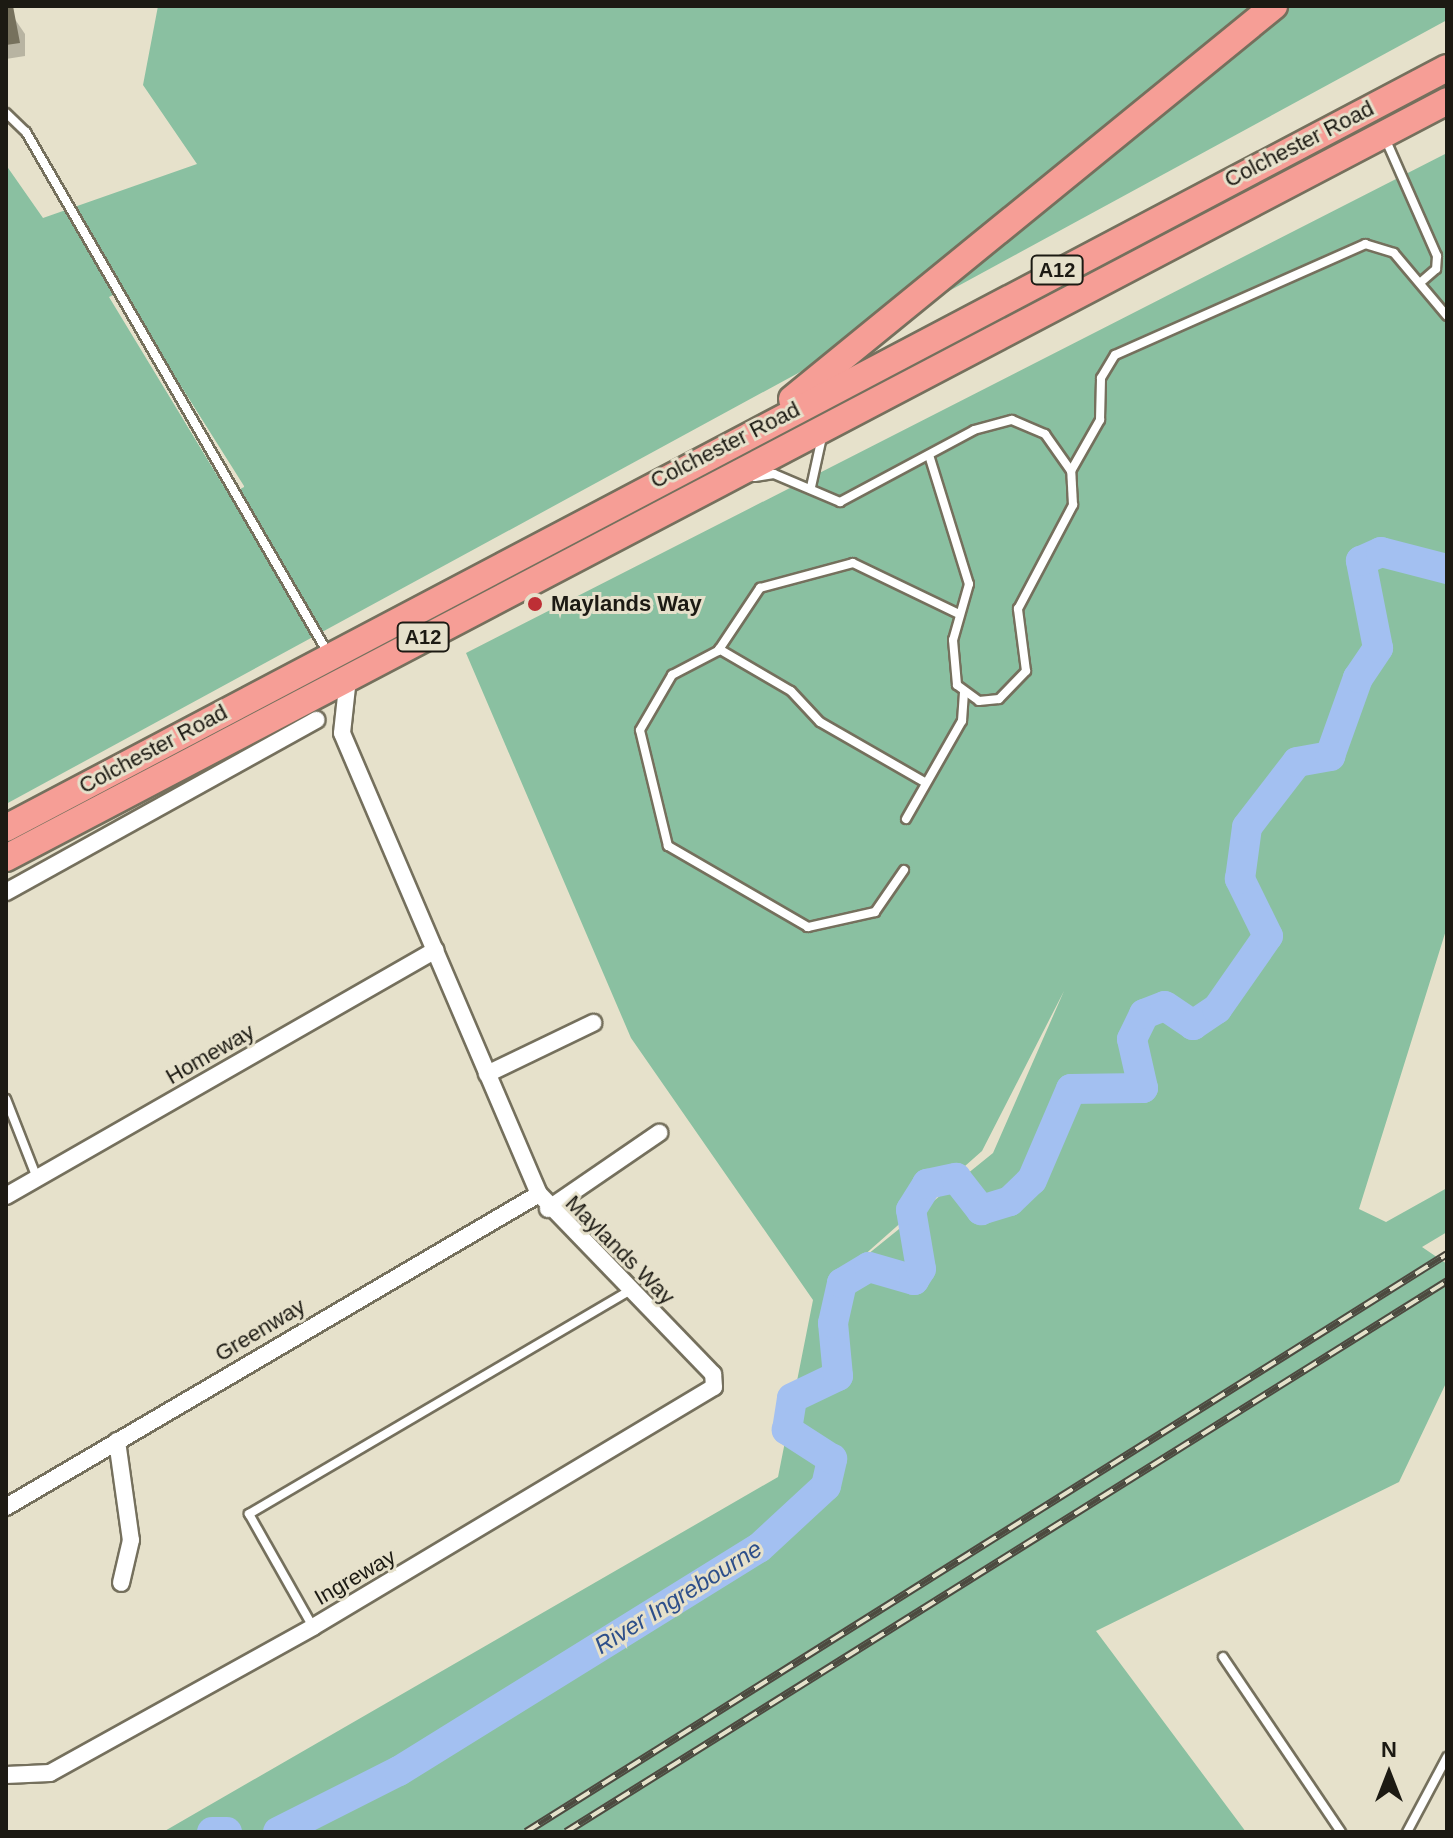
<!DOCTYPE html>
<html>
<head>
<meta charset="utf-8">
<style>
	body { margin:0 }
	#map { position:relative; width:1453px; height:1838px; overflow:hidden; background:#e6e1cb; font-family:Helvetica,sans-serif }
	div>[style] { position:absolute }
	.green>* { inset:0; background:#8ac0a1 }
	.shadow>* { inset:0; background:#0003 }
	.river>* { height:30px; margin:-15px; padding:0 15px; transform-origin:15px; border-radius:15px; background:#a3c0f1 }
	.building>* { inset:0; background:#76715d }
	.roads { filter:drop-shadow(2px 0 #75705d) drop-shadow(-2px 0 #75705d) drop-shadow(0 2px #75705d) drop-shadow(0 -2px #75705d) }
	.service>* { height:8px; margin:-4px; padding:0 4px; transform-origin:4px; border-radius:4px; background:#fff }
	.minor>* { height:16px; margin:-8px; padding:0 8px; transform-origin:8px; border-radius:8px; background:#fff }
	.trunk>* { height:26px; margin:-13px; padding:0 13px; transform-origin:13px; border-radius:13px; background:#f69e96 }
	.rail>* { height:8px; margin-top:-4px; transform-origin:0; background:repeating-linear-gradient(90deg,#e6e1cb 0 15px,#4d4a40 0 30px); box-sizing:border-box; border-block:2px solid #4d4a40 }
	.dots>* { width:22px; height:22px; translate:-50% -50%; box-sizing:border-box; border:4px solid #e6e1cb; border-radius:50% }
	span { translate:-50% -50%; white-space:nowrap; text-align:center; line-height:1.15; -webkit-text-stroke:6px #e6e1cb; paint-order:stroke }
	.shield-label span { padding:2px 6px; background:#e6e1cb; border:2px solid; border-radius:6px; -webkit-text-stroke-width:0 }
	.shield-label { font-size:20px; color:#1c1a13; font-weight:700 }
	.street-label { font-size:22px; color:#1c1a13 }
	.poi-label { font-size:22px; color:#1c1a13; font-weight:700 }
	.left { translate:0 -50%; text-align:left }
	.water-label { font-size:24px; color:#2d4f8a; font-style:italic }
	.frame { position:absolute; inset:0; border:8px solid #1c1a13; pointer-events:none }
	.north { position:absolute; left:1349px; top:1734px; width:80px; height:80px; -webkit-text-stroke:6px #e6e1cb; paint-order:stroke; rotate:0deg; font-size:22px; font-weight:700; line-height:32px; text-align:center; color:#1c1a13 }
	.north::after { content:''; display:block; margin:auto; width:28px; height:36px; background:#1c1a13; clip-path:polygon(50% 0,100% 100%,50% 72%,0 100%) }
</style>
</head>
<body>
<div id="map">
	<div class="green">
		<div style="clip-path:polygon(evenodd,158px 6px,1447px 6px,1447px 20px,6px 804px,6px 165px,43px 218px,197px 164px,143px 85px,158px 6px,121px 291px,244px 486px,244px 487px,229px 495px,109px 297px,121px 291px)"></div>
		<div style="clip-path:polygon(evenodd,1447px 153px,1447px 927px,1359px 1209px,1386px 1222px,1447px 1188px,1447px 1232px,1422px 1247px,1447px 1264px,1447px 1381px,1399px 1482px,1096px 1631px,1246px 1832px,163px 1832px,778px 1477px,813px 1300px,631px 1038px,466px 653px,1447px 153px,1064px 991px,993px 1153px,836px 1280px,982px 1151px,1064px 991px)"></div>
	</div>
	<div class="shadow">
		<div style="clip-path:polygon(6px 6px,25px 34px,25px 56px,6px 59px)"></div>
	</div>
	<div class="river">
		<div style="left:212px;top:1832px;width:15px"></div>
		<div style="left:278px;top:1832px;width:136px;rotate:-26.8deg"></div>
		<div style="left:399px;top:1771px;width:423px;rotate:-31.8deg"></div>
		<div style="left:759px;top:1548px;width:91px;rotate:-42.8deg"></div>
		<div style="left:826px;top:1486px;width:28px;rotate:-77deg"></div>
		<div style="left:832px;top:1459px;width:54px;rotate:-147.2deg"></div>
		<div style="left:787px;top:1430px;width:32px;rotate:-81deg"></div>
		<div style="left:792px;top:1398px;width:51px;rotate:-25.6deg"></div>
		<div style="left:838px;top:1376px;width:53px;rotate:-95.4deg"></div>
		<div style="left:833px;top:1323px;width:41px;rotate:-77.3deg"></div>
		<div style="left:842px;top:1283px;width:31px;rotate:-31deg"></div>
		<div style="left:869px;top:1267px;width:47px;rotate:16.1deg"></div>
		<div style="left:914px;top:1280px;width:13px;rotate:-58deg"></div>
		<div style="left:921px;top:1269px;width:60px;rotate:-99.6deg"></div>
		<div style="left:911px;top:1210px;width:31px;rotate:-58deg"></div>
		<div style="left:927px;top:1184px;width:30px;rotate:-12deg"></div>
		<div style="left:956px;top:1178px;width:41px;rotate:52deg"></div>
		<div style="left:981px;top:1210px;width:30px;rotate:-17deg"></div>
		<div style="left:1010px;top:1201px;width:30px;rotate:-44deg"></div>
		<div style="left:1032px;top:1180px;width:99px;rotate:-66.8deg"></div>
		<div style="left:1071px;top:1089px;width:72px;rotate:-0.8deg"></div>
		<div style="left:1143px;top:1088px;width:50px;rotate:-102.7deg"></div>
		<div style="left:1132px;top:1039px;width:28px;rotate:-64deg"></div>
		<div style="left:1144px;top:1014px;width:22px;rotate:-21deg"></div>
		<div style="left:1165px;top:1006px;width:34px;rotate:34deg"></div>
		<div style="left:1193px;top:1025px;width:29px;rotate:-34deg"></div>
		<div style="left:1217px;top:1009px;width:89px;rotate:-55.1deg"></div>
		<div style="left:1268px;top:936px;width:64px;rotate:-116.2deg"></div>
		<div style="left:1240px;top:879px;width:52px;rotate:-82.3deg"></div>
		<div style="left:1247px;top:827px;width:82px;rotate:-52.4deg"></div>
		<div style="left:1297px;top:762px;width:34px;rotate:-10deg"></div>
		<div style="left:1330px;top:756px;width:83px;rotate:-70.3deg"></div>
		<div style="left:1358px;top:678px;width:36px;rotate:-56deg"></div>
		<div style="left:1378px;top:648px;width:89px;rotate:-101.1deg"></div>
		<div style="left:1361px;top:561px;width:22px;rotate:-24deg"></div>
		<div style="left:1381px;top:552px;width:68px;rotate:14.4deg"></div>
	</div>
	<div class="building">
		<div style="clip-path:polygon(6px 6px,13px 6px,20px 43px,6px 45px)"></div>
	</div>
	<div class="roads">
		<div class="service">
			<div style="left:6px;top:113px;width:28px;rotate:44deg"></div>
			<div style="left:26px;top:132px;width:602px;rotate:59.9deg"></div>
			<div style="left:1385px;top:138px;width:129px;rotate:66.2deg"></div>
			<div style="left:1437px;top:256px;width:13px;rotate:94deg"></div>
			<div style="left:1436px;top:269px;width:21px;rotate:139deg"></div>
			<div style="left:929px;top:455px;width:135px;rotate:72.8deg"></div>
			<div style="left:969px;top:584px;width:58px;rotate:105.9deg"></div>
			<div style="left:953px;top:640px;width:45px;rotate:84.9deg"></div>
			<div style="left:957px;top:685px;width:27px;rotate:36deg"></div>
			<div style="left:979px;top:701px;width:20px;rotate:-6deg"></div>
			<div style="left:999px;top:699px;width:39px;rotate:-46deg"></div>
			<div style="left:1026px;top:671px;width:63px;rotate:-97.4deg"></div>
			<div style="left:1018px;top:609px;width:118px;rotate:-62.1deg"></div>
			<div style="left:1073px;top:505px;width:34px;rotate:-93deg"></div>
			<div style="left:1071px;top:471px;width:59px;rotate:-60.4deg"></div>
			<div style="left:1100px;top:420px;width:42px;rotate:-88.6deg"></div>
			<div style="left:1101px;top:378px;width:27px;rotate:-59deg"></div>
			<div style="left:1115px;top:355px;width:274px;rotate:-23.9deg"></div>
			<div style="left:1365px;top:244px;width:30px;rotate:17deg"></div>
			<div style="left:1394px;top:253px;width:82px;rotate:49.9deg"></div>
			<div style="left:755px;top:477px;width:19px;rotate:-9deg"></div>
			<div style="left:774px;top:474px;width:72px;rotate:23deg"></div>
			<div style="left:840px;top:502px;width:152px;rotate:-28.2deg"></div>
			<div style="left:974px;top:430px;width:39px;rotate:-15deg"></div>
			<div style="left:1012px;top:420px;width:36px;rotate:23deg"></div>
			<div style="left:1045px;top:434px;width:45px;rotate:54.9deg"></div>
			<div style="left:811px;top:487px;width:51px;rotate:-77.6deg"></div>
			<div style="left:719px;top:649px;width:83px;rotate:30.3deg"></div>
			<div style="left:791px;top:691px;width:42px;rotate:46.9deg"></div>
			<div style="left:820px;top:722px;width:122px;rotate:29.9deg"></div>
			<div style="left:906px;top:819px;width:113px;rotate:-60.3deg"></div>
			<div style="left:962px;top:721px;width:28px;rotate:-86deg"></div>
			<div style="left:904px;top:870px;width:51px;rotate:124.6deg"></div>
			<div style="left:875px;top:912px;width:69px;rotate:167.4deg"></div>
			<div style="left:808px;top:927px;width:162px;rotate:-149.9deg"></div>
			<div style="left:668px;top:846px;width:119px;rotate:-103.6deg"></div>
			<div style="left:640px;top:730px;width:64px;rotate:-59.8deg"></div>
			<div style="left:672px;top:675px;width:52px;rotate:-27.6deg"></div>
			<div style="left:718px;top:651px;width:76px;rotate:-56.3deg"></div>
			<div style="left:760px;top:588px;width:96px;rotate:-15deg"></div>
			<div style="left:853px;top:563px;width:115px;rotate:25.7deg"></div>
			<div style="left:6px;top:1099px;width:85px;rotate:68.6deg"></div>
			<div style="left:313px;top:1627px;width:130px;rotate:-119.5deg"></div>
			<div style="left:249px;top:1514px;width:441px;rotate:-30.4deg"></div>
			<div style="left:1223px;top:1657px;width:211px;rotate:56deg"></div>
			<div style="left:1407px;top:1832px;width:85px;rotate:-61.9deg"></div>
		</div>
		<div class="minor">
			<div style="left:6px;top:892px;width:355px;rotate:-29deg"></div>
			<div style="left:487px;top:1074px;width:118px;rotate:-25.7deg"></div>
			<div style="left:6px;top:1196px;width:495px;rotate:-29.8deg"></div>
			<div style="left:548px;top:1209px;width:135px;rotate:-34.4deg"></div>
			<div style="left:117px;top:1441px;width:100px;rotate:82deg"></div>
			<div style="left:131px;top:1540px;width:44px;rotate:103.1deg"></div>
			<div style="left:6px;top:1507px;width:618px;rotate:-30.42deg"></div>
			<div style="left:6px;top:1775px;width:44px;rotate:-2.6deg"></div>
			<div style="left:50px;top:1773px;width:301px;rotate:-29deg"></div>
			<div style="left:313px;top:1627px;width:467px;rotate:-30.9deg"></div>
			<div style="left:714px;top:1387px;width:13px;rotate:-94deg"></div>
			<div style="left:713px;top:1374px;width:250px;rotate:-134deg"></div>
			<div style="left:539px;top:1194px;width:501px;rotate:-113.14deg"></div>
			<div style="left:342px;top:733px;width:55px;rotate:-83.8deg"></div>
		</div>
		<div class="trunk">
			<div style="left:792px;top:399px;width:622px;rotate:-39.19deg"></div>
			<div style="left:6px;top:828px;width:1629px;rotate:-27.81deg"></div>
			<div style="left:6px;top:858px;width:1628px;rotate:-27.71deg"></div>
		</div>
	</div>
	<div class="rail">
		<div style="left:526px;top:1832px;width:1087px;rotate:-32.11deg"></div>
		<div style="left:566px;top:1832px;width:1039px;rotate:-32.02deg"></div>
	</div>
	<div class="dots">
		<div style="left:535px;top:604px;background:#be2f35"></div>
	</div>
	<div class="shield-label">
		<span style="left:1057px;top:270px">A12</span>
		<span style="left:423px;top:637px">A12</span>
	</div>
	<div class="street-label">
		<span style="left:1299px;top:144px;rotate:-27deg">Colchester Road</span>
		<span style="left:725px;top:445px;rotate:-27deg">Colchester Road</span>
		<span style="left:153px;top:749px;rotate:-28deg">Colchester Road</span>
		<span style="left:210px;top:1054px;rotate:-30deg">Homeway</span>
		<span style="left:620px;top:1250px;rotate:45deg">Maylands Way</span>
		<span style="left:260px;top:1330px;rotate:-31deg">Greenway</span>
		<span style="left:355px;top:1577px;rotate:-30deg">Ingreway</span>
	</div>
	<div class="poi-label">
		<span class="left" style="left:551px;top:604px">Maylands Way</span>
	</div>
	<div class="water-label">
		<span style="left:678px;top:1597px;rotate:-32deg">River Ingrebourne</span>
	</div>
	<div class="frame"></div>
	<div class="north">N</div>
</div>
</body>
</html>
